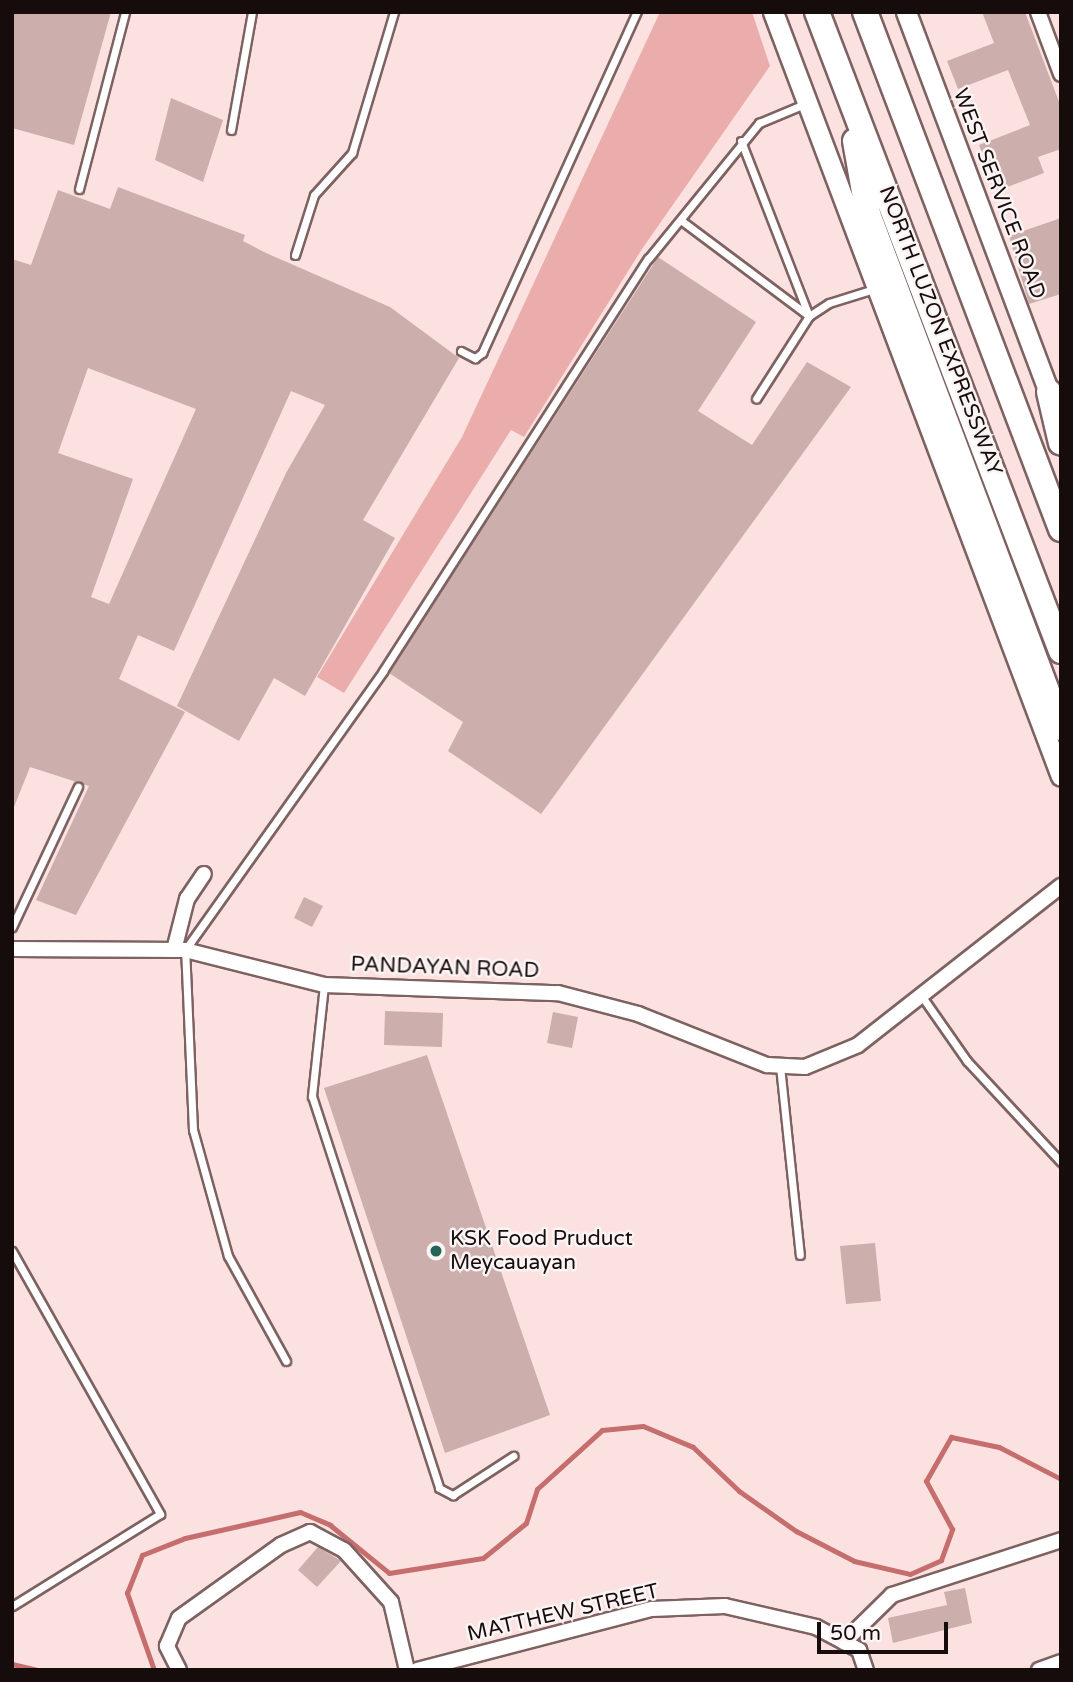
<!DOCTYPE html>
<html>
<head>
<meta charset="utf-8">
<style>
	body { margin:0 }
	#map { position:relative; width:1073px; height:1682px; overflow:hidden; background:#fbe2e0; font-family:"Varela Round",sans-serif }
	div>[style] { position:absolute }
	.green>* { inset:0; background:#ebadab }
	.stream>* { height:5px; margin:-2.5px; padding:0 2.5px; transform-origin:2.5px; border-radius:2.5px; background:#c66e6d }
	.building>* { inset:0; background:#ccaeac }
	.roads { filter:drop-shadow(2px 0 #7d6261) drop-shadow(-2px 0 #7d6261) drop-shadow(0 2px #7d6261) drop-shadow(0 -2px #7d6261) }
	.lane>* { height:7px; margin:-3.5px; padding:0 3.5px; transform-origin:3.5px; border-radius:3.5px; background:#fff }
	.street>* { height:14px; margin:-7px; padding:0 7px; transform-origin:7px; border-radius:7px; background:#fff }
	.secondary>* { height:19px; margin:-9.5px; padding:0 9.5px; transform-origin:9.5px; border-radius:9.5px; background:#fff }
	.highway>* { height:24px; margin:-12px; padding:0 12px; transform-origin:12px; border-radius:12px; background:#fff }
	.dots>* { width:19px; height:19px; translate:-50% -50%; box-sizing:border-box; border:4px solid #fbf4f4; border-radius:50% }
	span { translate:-50% -50%; white-space:nowrap; text-align:center; line-height:1.15; -webkit-text-stroke:5px #fbf4f4; paint-order:stroke }
	.street-label { font-size:21px; color:#160c0b }
	.poi-label { font-size:21px; color:#160c0b }
	.left { translate:0 -50%; text-align:left }
	.frame { position:absolute; inset:0; border:14px solid #160c0b; pointer-events:none }
	.scale { position:absolute; left:817px; top:1622px; width:131px; height:32px; box-sizing:border-box; border:4px solid #160c0b; border-top:0; padding-left:9px; font-size:21px; line-height:24px; white-space:nowrap; color:#160c0b; -webkit-text-stroke:5px #fbf4f4; paint-order:stroke }
</style>
</head>
<body>
<div id="map">
	<div class="green">
		<div style="clip-path:polygon(660px 12px,752px 12px,770px 66px,642px 249px,524px 437px,511px 430px,344px 693px,317px 677px,462px 437px)"></div>
	</div>
	<div class="stream">
		<div style="left:12px;top:1664px;width:27px;rotate:13deg"></div>
		<div style="left:154px;top:1670px;width:82px;rotate:-109.3deg"></div>
		<div style="left:127px;top:1593px;width:41px;rotate:-68.5deg"></div>
		<div style="left:142px;top:1555px;width:46px;rotate:-21.6deg"></div>
		<div style="left:185px;top:1538px;width:118px;rotate:-12.7deg"></div>
		<div style="left:300px;top:1512px;width:33px;rotate:23deg"></div>
		<div style="left:330px;top:1525px;width:76px;rotate:39.1deg"></div>
		<div style="left:389px;top:1573px;width:95px;rotate:-9.1deg"></div>
		<div style="left:483px;top:1558px;width:55px;rotate:-39.1deg"></div>
		<div style="left:526px;top:1523px;width:36px;rotate:-72deg"></div>
		<div style="left:537px;top:1489px;width:88px;rotate:-42.2deg"></div>
		<div style="left:602px;top:1430px;width:41px;rotate:-5.6deg"></div>
		<div style="left:643px;top:1426px;width:54px;rotate:22.8deg"></div>
		<div style="left:693px;top:1447px;width:64px;rotate:43.7deg"></div>
		<div style="left:739px;top:1491px;width:70px;rotate:35.1deg"></div>
		<div style="left:796px;top:1531px;width:65px;rotate:27.3deg"></div>
		<div style="left:854px;top:1561px;width:57px;rotate:13.1deg"></div>
		<div style="left:910px;top:1574px;width:34px;rotate:-24deg"></div>
		<div style="left:941px;top:1560px;width:33px;rotate:-70deg"></div>
		<div style="left:952px;top:1529px;width:55px;rotate:-118.4deg"></div>
		<div style="left:926px;top:1481px;width:51px;rotate:-60.4deg"></div>
		<div style="left:951px;top:1437px;width:49px;rotate:11.8deg"></div>
		<div style="left:999px;top:1447px;width:70px;rotate:27.3deg"></div>
	</div>
	<div class="building">
		<div style="clip-path:polygon(12px 12px,111px 12px,74px 145px,12px 128px)"></div>
		<div style="clip-path:polygon(982px 12px,1025px 12px,1061px 107px,1061px 149px,1038px 157px,1044px 173px,997px 191px,979px 145px,1030px 125px,1008px 70px,958px 89px,947px 61px,994px 43px)"></div>
		<div style="clip-path:polygon(171px 98px,223px 120px,203px 182px,155px 160px)"></div>
		<div style="clip-path:polygon(evenodd,118px 187px,245px 235px,243px 241px,266px 253px,390px 307px,459px 358px,363px 520px,395px 538px,305px 696px,274px 678px,239px 741px,177px 706px,286px 473px,325px 405px,291px 391px,174px 651px,138px 635px,119px 679px,185px 712px,76px 915px,36px 900px,89px 786px,30px 767px,12px 812px,12px 259px,31px 265px,58px 190px,110px 209px,118px 187px,88px 368px,196px 409px,109px 604px,91px 597px,133px 479px,58px 453px,88px 368px)"></div>
		<div style="clip-path:polygon(1061px 218px,1061px 294px,1029px 304px,1009px 236px)"></div>
		<div style="clip-path:polygon(658px 257px,756px 322px,698px 411px,752px 445px,807px 362px,851px 387px,541px 814px,448px 751px,463px 722px,389px 673px)"></div>
		<div style="clip-path:polygon(304px 897px,323px 906px,312px 927px,294px 918px)"></div>
		<div style="clip-path:polygon(385px 1011px,443px 1013px,442px 1047px,384px 1045px)"></div>
		<div style="clip-path:polygon(553px 1012px,578px 1017px,572px 1048px,547px 1043px)"></div>
		<div style="clip-path:polygon(427px 1055px,550px 1415px,445px 1453px,324px 1088px)"></div>
		<div style="clip-path:polygon(875px 1243px,881px 1301px,846px 1304px,840px 1246px)"></div>
		<div style="clip-path:polygon(318px 1547px,341px 1561px,317px 1587px,298px 1570px)"></div>
		<div style="clip-path:polygon(965px 1588px,972px 1623px,893px 1643px,888px 1618px,947px 1605px,944px 1592px)"></div>
	</div>
	<div class="roads">
		<div class="lane">
			<div style="left:231px;top:130px;width:120px;rotate:-79.9deg"></div>
			<div style="left:741px;top:141px;width:188px;rotate:68.8deg"></div>
			<div style="left:809px;top:316px;width:24px;rotate:-33deg"></div>
			<div style="left:829px;top:303px;width:50px;rotate:-17.4deg"></div>
			<div style="left:79px;top:189px;width:183px;rotate:-75.4deg"></div>
			<div style="left:682px;top:221px;width:159px;rotate:36.8deg"></div>
			<div style="left:809px;top:316px;width:98px;rotate:122.6deg"></div>
			<div style="left:295px;top:255px;width:63px;rotate:-72.4deg"></div>
			<div style="left:314px;top:195px;width:57px;rotate:-47.9deg"></div>
			<div style="left:352px;top:153px;width:147px;rotate:-73.4deg"></div>
			<div style="left:461px;top:351px;width:16px;rotate:27deg"></div>
			<div style="left:475px;top:358px;width:9px;rotate:-36deg"></div>
			<div style="left:482px;top:353px;width:375px;rotate:-65.6deg"></div>
			<div style="left:12px;top:927px;width:155px;rotate:-64.8deg"></div>
			<div style="left:324px;top:985px;width:112px;rotate:96.2deg"></div>
			<div style="left:312px;top:1096px;width:412px;rotate:72deg"></div>
			<div style="left:439px;top:1488px;width:16px;rotate:27deg"></div>
			<div style="left:453px;top:1495px;width:72px;rotate:-33deg"></div>
			<div style="left:921px;top:995px;width:80px;rotate:55.1deg"></div>
			<div style="left:967px;top:1061px;width:138px;rotate:47.1deg"></div>
			<div style="left:780px;top:1066px;width:190px;rotate:84deg"></div>
			<div style="left:12px;top:1251px;width:302px;rotate:60.6deg"></div>
			<div style="left:160px;top:1514px;width:174px;rotate:148.1deg"></div>
			<div style="left:286px;top:1361px;width:120px;rotate:-118.9deg"></div>
			<div style="left:228px;top:1256px;width:131px;rotate:-105.5deg"></div>
			<div style="left:193px;top:1130px;width:180px;rotate:-92.5deg"></div>
			<div style="left:185px;top:950px;width:342px;rotate:-54.6deg"></div>
			<div style="left:383px;top:671px;width:490px;rotate:-57.3deg"></div>
			<div style="left:648px;top:259px;width:176px;rotate:-50.8deg"></div>
			<div style="left:759px;top:123px;width:52px;rotate:-22.6deg"></div>
		</div>
		<div class="street">
			<div style="left:1038px;top:12px;width:66px;rotate:69.6deg"></div>
			<div style="left:12px;top:949px;width:173px;rotate:0.3deg"></div>
			<div style="left:185px;top:950px;width:143px;rotate:14.1deg"></div>
			<div style="left:324px;top:985px;width:234px;rotate:2deg"></div>
			<div style="left:558px;top:993px;width:83px;rotate:14.7deg"></div>
			<div style="left:638px;top:1014px;width:139px;rotate:21.6deg"></div>
			<div style="left:767px;top:1065px;width:38px;rotate:3deg"></div>
			<div style="left:805px;top:1067px;width:57px;rotate:-22.5deg"></div>
			<div style="left:858px;top:1045px;width:258px;rotate:-38.1deg"></div>
			<div style="left:174px;top:950px;width:53px;rotate:-75.7deg"></div>
			<div style="left:187px;top:899px;width:30px;rotate:-56deg"></div>
			<div style="left:844px;top:1642px;width:67px;rotate:-44.4deg"></div>
			<div style="left:892px;top:1595px;width:178px;rotate:-18deg"></div>
			<div style="left:179px;top:1670px;width:27px;rotate:-117deg"></div>
			<div style="left:167px;top:1646px;width:30px;rotate:-67deg"></div>
			<div style="left:179px;top:1618px;width:125px;rotate:-35.6deg"></div>
			<div style="left:281px;top:1545px;width:32px;rotate:-24deg"></div>
			<div style="left:310px;top:1532px;width:38px;rotate:28deg"></div>
			<div style="left:344px;top:1550px;width:70px;rotate:47.9deg"></div>
			<div style="left:391px;top:1602px;width:70px;rotate:76.8deg"></div>
			<div style="left:417px;top:1670px;width:243px;rotate:-14.6deg"></div>
			<div style="left:652px;top:1609px;width:73px;rotate:-2.4deg"></div>
			<div style="left:725px;top:1606px;width:93px;rotate:13deg"></div>
			<div style="left:816px;top:1627px;width:49px;rotate:28.1deg"></div>
			<div style="left:859px;top:1650px;width:21px;rotate:71deg"></div>
			<div style="left:1039px;top:1670px;width:23px;rotate:-20deg"></div>
		</div>
		<div class="secondary">
			<div style="left:773px;top:12px;width:816px;rotate:69.35deg"></div>
			<div style="left:906px;top:12px;width:406px;rotate:69.4deg"></div>
			<div style="left:1049px;top:392px;width:13px;rotate:29deg"></div>
		</div>
		<div class="highway">
			<div style="left:817px;top:12px;width:684px;rotate:69.1deg"></div>
			<div style="left:865px;top:12px;width:553px;rotate:69.24deg"></div>
			<div style="left:855px;top:141px;width:74px;rotate:79.9deg"></div>
			<div style="left:868px;top:214px;width:549px;rotate:69.42deg"></div>
			<div style="left:1049px;top:392px;width:52px;rotate:76.8deg"></div>
		</div>
	</div>
	<div class="dots">
		<div style="left:436px;top:1251px;background:#266553"></div>
	</div>
	<div class="street-label">
		<span style="left:999px;top:194px;rotate:69deg">WEST SERVICE ROAD</span>
		<span style="left:940px;top:331px;rotate:69deg">NORTH LUZON EXPRESSWAY</span>
		<span style="left:445px;top:968px;rotate:2deg">PANDAYAN ROAD</span>
		<span style="left:563px;top:1613px;rotate:-13deg">MATTHEW STREET</span>
	</div>
	<div class="poi-label">
		<span class="left" style="left:450px;top:1251px">KSK Food Pruduct<br>Meycauayan</span>
	</div>
	<div class="frame"></div>
	<div class="scale">50 m</div>
</div>
</body>
</html>
